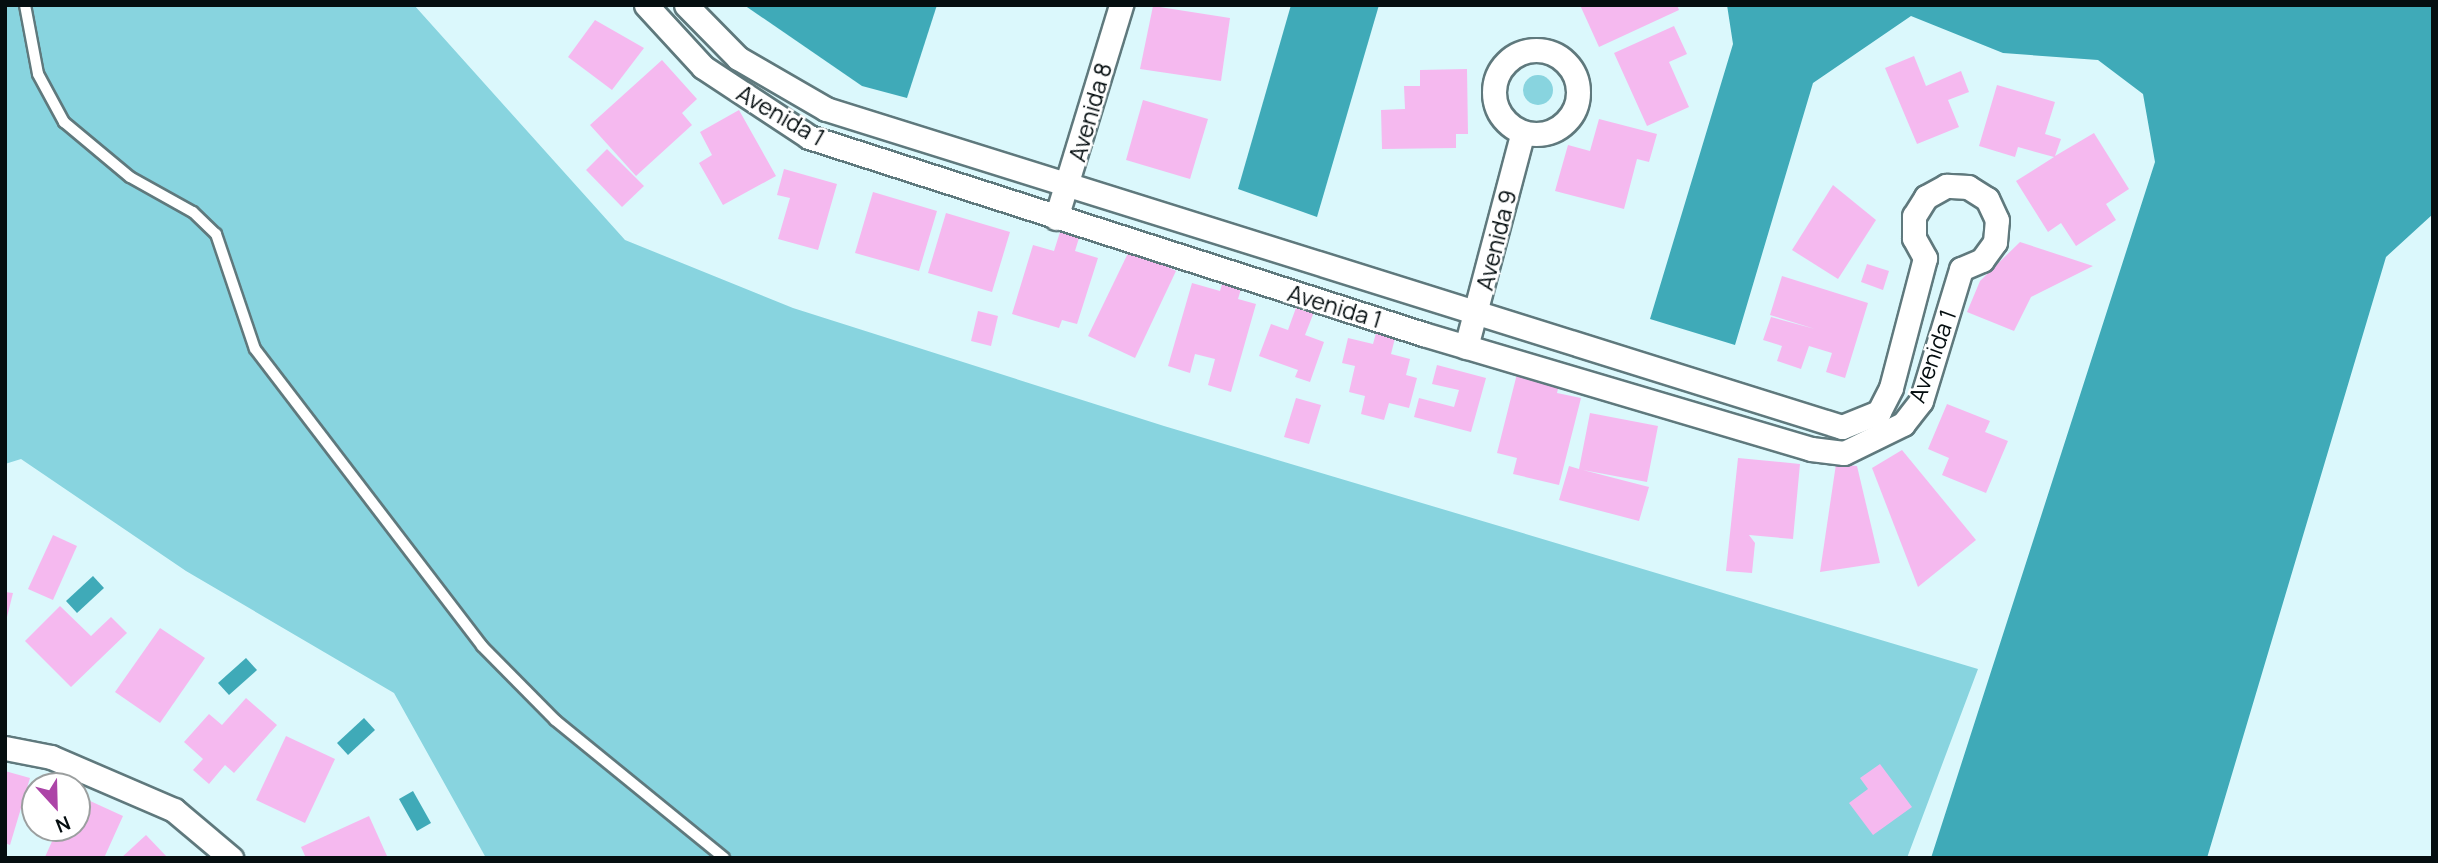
<!DOCTYPE html>
<html>
<head>
<meta charset="utf-8">
<style>
	body { margin:0 }
	#map { position:relative; width:2438px; height:863px; overflow:hidden; background:#dbf8fc; font-family:Manrope,sans-serif }
	div>[style] { position:absolute }
	.green>* { inset:0; background:#88d4df }
	.round { border-radius:50% }
	.water>* { inset:0; background:#3faab8 }
	.building>* { inset:0; background:#f5b9ef }
	.roads { filter:drop-shadow(2px 0 #5f797d) drop-shadow(-2px 0 #5f797d) drop-shadow(0 2px #5f797d) drop-shadow(0 -2px #5f797d) }
	.service>* { height:10px; margin:-5px; padding:0 5px; transform-origin:5px; border-radius:5px; background:#fff }
	.minor>* { height:23px; margin:-11.5px; padding:0 11.5px; transform-origin:11.5px; border-radius:11.5px; background:#fff }
	.minor>.ring { margin:-11.5px; padding:0; box-sizing:content-box; background:none; border:23px solid #fff; border-radius:50% }
	span { translate:-50% -50%; white-space:nowrap; text-align:center; line-height:1.15; -webkit-text-stroke:5px #fff; paint-order:stroke }
	.street-label { font-size:23px; color:#050e10 }
	.frame { position:absolute; inset:0; border:7px solid #050e10; pointer-events:none }
	.north { position:absolute; left:21px; top:772px; width:70px; height:70px; box-sizing:border-box; background:#fff; border:2px solid #9b9f9f; border-radius:50%; rotate:158deg; font-size:19px; font-weight:700; line-height:28px; text-align:center; color:#050e10 }
	.north::after { content:''; display:block; margin:auto; width:24px; height:32px; background:#ac44a7; clip-path:polygon(50% 0,100% 100%,50% 72%,0 100%) }
</style>
</head>
<body>
<div id="map">
	<div class="green">
		<div style="clip-path:polygon(5px 5px,414px 5px,625px 240px,793px 308px,1164px 426px,1978px 669px,1907px 858px,486px 858px,394px 693px,186px 571px,21px 459px,5px 464px)"></div>
		<div class="round" style="left:1523px;top:75px;width:30px;height:30px"></div>
	</div>
	<div class="water">
		<div style="clip-path:polygon(744px 5px,937px 5px,907px 98px,862px 86px)"></div>
		<div style="clip-path:polygon(1291px 5px,1379px 5px,1317px 217px,1238px 189px)"></div>
		<div style="clip-path:polygon(1727px 5px,2433px 5px,2433px 214px,2386px 257px,2207px 858px,1931px 858px,2155px 162px,2143px 94px,2098px 60px,2003px 53px,1911px 16px,1813px 83px,1735px 345px,1650px 319px,1733px 44px)"></div>
		<div style="clip-path:polygon(93px 576px,104px 588px,77px 613px,66px 601px)"></div>
		<div style="clip-path:polygon(246px 658px,257px 670px,229px 695px,218px 683px)"></div>
		<div style="clip-path:polygon(364px 718px,375px 730px,348px 755px,337px 743px)"></div>
		<div style="clip-path:polygon(413px 791px,431px 823px,417px 831px,399px 799px)"></div>
	</div>
	<div class="building">
		<div style="clip-path:polygon(1580px 5px,1677px 5px,1679px 10px,1599px 47px)"></div>
		<div style="clip-path:polygon(1153px 6px,1230px 18px,1221px 81px,1140px 69px)"></div>
		<div style="clip-path:polygon(595px 20px,644px 48px,612px 90px,568px 57px)"></div>
		<div style="clip-path:polygon(1674px 26px,1687px 54px,1669px 62px,1689px 107px,1647px 126px,1614px 53px)"></div>
		<div style="clip-path:polygon(1914px 56px,1926px 86px,1961px 71px,1969px 92px,1948px 100px,1959px 127px,1917px 144px,1885px 68px)"></div>
		<div style="clip-path:polygon(662px 60px,697px 99px,682px 113px,692px 125px,636px 176px,590px 125px)"></div>
		<div style="clip-path:polygon(1467px 69px,1468px 134px,1456px 134px,1456px 148px,1382px 149px,1381px 110px,1405px 109px,1404px 86px,1420px 86px,1420px 70px)"></div>
		<div style="clip-path:polygon(1997px 85px,2055px 102px,2045px 134px,2061px 139px,2055px 156px,2094px 133px,2129px 189px,2106px 204px,2116px 220px,2076px 246px,2061px 223px,2048px 232px,2016px 181px,2054px 157px,2018px 147px,2015px 157px,1979px 146px)"></div>
		<div style="clip-path:polygon(1143px 100px,1208px 119px,1190px 179px,1126px 160px)"></div>
		<div style="clip-path:polygon(739px 110px,776px 176px,723px 205px,699px 163px,712px 155px,700px 132px)"></div>
		<div style="clip-path:polygon(1599px 119px,1657px 134px,1649px 162px,1637px 159px,1624px 209px,1555px 191px,1568px 145px,1590px 151px)"></div>
		<div style="clip-path:polygon(607px 149px,644px 186px,622px 207px,586px 170px)"></div>
		<div style="clip-path:polygon(784px 169px,837px 184px,818px 250px,778px 239px,790px 198px,777px 195px)"></div>
		<div style="clip-path:polygon(1833px 185px,1876px 220px,1838px 279px,1792px 250px)"></div>
		<div style="clip-path:polygon(873px 192px,937px 211px,919px 271px,855px 253px)"></div>
		<div style="clip-path:polygon(946px 213px,1010px 232px,992px 292px,928px 273px)"></div>
		<div style="clip-path:polygon(1060px 232px,1079px 238px,1075px 251px,1098px 258px,1077px 324px,1062px 320px,1059px 328px,1012px 314px,1033px 245px,1054px 251px)"></div>
		<div style="clip-path:polygon(2020px 242px,2093px 266px,2031px 297px,2014px 331px,1967px 312px,1980px 281px)"></div>
		<div style="clip-path:polygon(1130px 249px,1176px 271px,1135px 358px,1088px 336px)"></div>
		<div style="clip-path:polygon(1867px 264px,1889px 271px,1883px 290px,1861px 282px)"></div>
		<div style="clip-path:polygon(1782px 276px,1868px 303px,1845px 378px,1826px 372px,1832px 353px,1809px 346px,1801px 369px,1777px 361px,1782px 346px,1763px 340px,1771px 317px,1815px 329px,1770px 315px)"></div>
		<div style="clip-path:polygon(1224px 277px,1243px 282px,1238px 299px,1256px 304px,1231px 392px,1208px 385px,1215px 359px,1195px 354px,1190px 373px,1168px 366px,1192px 283px,1220px 291px)"></div>
		<div style="clip-path:polygon(1297px 305px,1314px 312px,1305px 335px,1324px 342px,1310px 382px,1295px 377px,1298px 370px,1259px 356px,1271px 324px,1288px 330px)"></div>
		<div style="clip-path:polygon(978px 311px,998px 316px,991px 346px,971px 341px)"></div>
		<div style="clip-path:polygon(1379px 322px,1398px 326px,1391px 354px,1410px 359px,1406px 375px,1417px 378px,1409px 408px,1389px 403px,1384px 420px,1361px 414px,1365px 396px,1349px 392px,1355px 366px,1342px 363px,1348px 338px,1373px 344px)"></div>
		<div style="clip-path:polygon(1437px 365px,1486px 378px,1471px 432px,1414px 417px,1419px 398px,1454px 407px,1459px 390px,1432px 384px)"></div>
		<div style="clip-path:polygon(1519px 366px,1561px 376px,1557px 393px,1581px 398px,1559px 485px,1513px 474px,1517px 458px,1497px 453px)"></div>
		<div style="clip-path:polygon(1296px 398px,1321px 405px,1309px 444px,1284px 437px)"></div>
		<div style="clip-path:polygon(1947px 404px,1990px 421px,1985px 432px,2008px 441px,1986px 493px,1942px 475px,1949px 458px,1928px 449px)"></div>
		<div style="clip-path:polygon(1590px 413px,1658px 426px,1647px 482px,1583px 470px,1649px 487px,1639px 521px,1559px 500px,1569px 466px,1579px 469px)"></div>
		<div style="clip-path:polygon(1902px 450px,1976px 540px,1918px 587px,1872px 468px)"></div>
		<div style="clip-path:polygon(1738px 458px,1800px 464px,1793px 539px,1749px 535px,1755px 543px,1752px 573px,1726px 571px)"></div>
		<div style="clip-path:polygon(1836px 464px,1857px 466px,1880px 563px,1820px 572px)"></div>
		<div style="clip-path:polygon(53px 535px,77px 546px,53px 600px,28px 589px)"></div>
		<div style="clip-path:polygon(5px 592px,13px 593px,6px 621px,5px 621px)"></div>
		<div style="clip-path:polygon(60px 606px,91px 636px,111px 617px,127px 633px,71px 687px,25px 641px)"></div>
		<div style="clip-path:polygon(160px 628px,205px 658px,160px 723px,115px 692px)"></div>
		<div style="clip-path:polygon(246px 698px,277px 725px,234px 773px,225px 765px,209px 784px,193px 770px,203px 759px,184px 742px,209px 714px,222px 725px)"></div>
		<div style="clip-path:polygon(286px 736px,335px 759px,305px 823px,256px 800px)"></div>
		<div style="clip-path:polygon(1880px 764px,1912px 807px,1873px 835px,1849px 803px,1868px 789px,1860px 778px)"></div>
		<div style="clip-path:polygon(5px 771px,30px 778px,10px 845px,5px 843px)"></div>
		<div style="clip-path:polygon(77px 795px,123px 816px,104px 858px,45px 857px,58px 828px,77px 828px)"></div>
		<div style="clip-path:polygon(369px 816px,387px 856px,306px 858px,301px 847px)"></div>
		<div style="clip-path:polygon(146px 835px,168px 858px,121px 858px)"></div>
	</div>
	<div class="roads">
		<div class="service">
			<div style="left:25px;top:5px;width:70px;rotate:79.3deg"></div>
			<div style="left:38px;top:74px;width:55px;rotate:61.6deg"></div>
			<div style="left:64px;top:122px;width:86px;rotate:39.8deg"></div>
			<div style="left:130px;top:177px;width:72px;rotate:29.1deg"></div>
			<div style="left:193px;top:212px;width:32px;rotate:44deg"></div>
			<div style="left:216px;top:234px;width:121px;rotate:71.3deg"></div>
			<div style="left:255px;top:349px;width:374px;rotate:52.6deg"></div>
			<div style="left:482px;top:646px;width:104px;rotate:45.4deg"></div>
			<div style="left:555px;top:720px;width:218px;rotate:39.2deg"></div>
		</div>
		<div class="minor">
			<div style="left:646px;top:5px;width:84px;rotate:47.4deg"></div>
			<div style="left:703px;top:67px;width:127px;rotate:33.4deg"></div>
			<div style="left:809px;top:137px;width:645px;rotate:17.79deg"></div>
			<div style="left:1423px;top:334px;width:405px;rotate:16.5deg"></div>
			<div style="left:1811px;top:449px;width:33px;rotate:7deg"></div>
			<div style="left:1844px;top:453px;width:66px;rotate:-26.2deg"></div>
			<div style="left:1903px;top:424px;width:29px;rotate:-52deg"></div>
			<div style="left:1921px;top:401px;width:138px;rotate:-73.1deg"></div>
			<div style="left:1961px;top:269px;width:23px;rotate:-23deg"></div>
			<div style="left:1982px;top:260px;width:22px;rotate:-54deg"></div>
			<div style="left:1995px;top:242px;width:22px;rotate:-85deg"></div>
			<div style="left:1997px;top:220px;width:23px;rotate:-115deg"></div>
			<div style="left:1987px;top:199px;width:22px;rotate:-148deg"></div>
			<div style="left:1968px;top:187px;width:22px;rotate:-177deg"></div>
			<div style="left:1946px;top:186px;width:23px;rotate:151deg"></div>
			<div style="left:1926px;top:197px;width:22px;rotate:122deg"></div>
			<div style="left:1914px;top:216px;width:22px;rotate:90deg"></div>
			<div style="left:1914px;top:238px;width:23px;rotate:61deg"></div>
			<div style="left:1925px;top:258px;width:134px;rotate:104.7deg"></div>
			<div style="left:1891px;top:388px;width:27px;rotate:117deg"></div>
			<div style="left:1879px;top:412px;width:40px;rotate:158deg"></div>
			<div style="left:1842px;top:427px;width:1065px;rotate:-162.62deg"></div>
			<div style="left:826px;top:109px;width:102px;rotate:-149.9deg"></div>
			<div style="left:738px;top:58px;width:74px;rotate:-134.5deg"></div>
			<div class="ring" style="left:1494px;top:50px;width:61px;height:61px"></div>
			<div style="left:1056px;top:218px;width:223px;rotate:-73deg"></div>
			<div style="left:1466px;top:347px;width:222px;rotate:-75.2deg"></div>
			<div style="left:5px;top:748px;width:47px;rotate:11.1deg"></div>
			<div style="left:51px;top:757px;width:134px;rotate:23.3deg"></div>
			<div style="left:174px;top:810px;width:75px;rotate:40.1deg"></div>
		</div>
	</div>
	<div class="street-label">
		<span style="left:1090px;top:112px;rotate:-74deg">Avenida 8</span>
		<span style="left:781px;top:115px;rotate:30deg">Avenida 1</span>
		<span style="left:1496px;top:240px;rotate:-76deg">Avenida 9</span>
		<span style="left:1335px;top:306px;rotate:17deg">Avenida 1</span>
		<span style="left:1932px;top:356px;rotate:-70deg">Avenida 1</span>
	</div>
	<div class="frame"></div>
	<div class="north">N</div>
</div>
</body>
</html>
